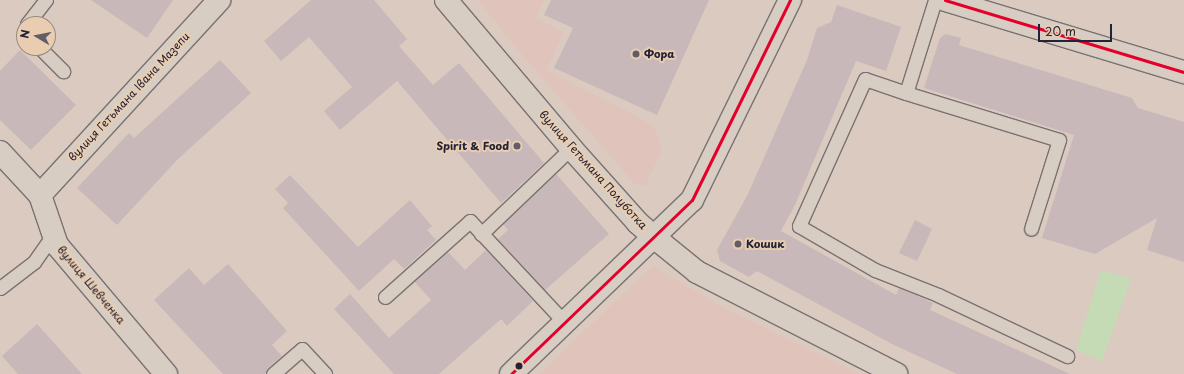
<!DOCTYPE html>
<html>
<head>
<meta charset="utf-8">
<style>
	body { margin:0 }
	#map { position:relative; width:1184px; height:374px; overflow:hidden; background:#dbcabf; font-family:"Playpen Sans",sans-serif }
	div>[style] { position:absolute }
	.built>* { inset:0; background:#e0c3bb }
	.green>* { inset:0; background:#c4dbb5 }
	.building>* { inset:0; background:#c9b8b9 }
	.roads { filter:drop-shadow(1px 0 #7a7272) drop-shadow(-1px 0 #7a7272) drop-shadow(0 1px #7a7272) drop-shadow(0 -1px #7a7272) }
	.lane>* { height:13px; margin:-6.5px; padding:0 6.5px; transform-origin:6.5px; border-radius:6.5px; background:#d7cdc2 }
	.street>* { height:22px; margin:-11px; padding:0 11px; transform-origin:11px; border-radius:11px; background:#d7cdc2 }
	.secondary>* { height:22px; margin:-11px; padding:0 11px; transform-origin:11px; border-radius:11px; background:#d7cdc2 }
	.bus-1>* { height:3px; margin:-1.5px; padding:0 1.5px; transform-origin:1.5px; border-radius:1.5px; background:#e4002b }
	.dots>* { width:11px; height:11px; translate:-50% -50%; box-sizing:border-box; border:2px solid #e9cdb0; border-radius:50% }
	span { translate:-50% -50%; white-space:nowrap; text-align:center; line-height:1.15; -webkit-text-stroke:4px #e9cdb0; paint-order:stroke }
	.poi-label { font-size:11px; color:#22223b; font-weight:700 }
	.left { translate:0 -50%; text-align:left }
	.right { translate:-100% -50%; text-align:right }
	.street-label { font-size:11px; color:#22223b }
	.north { position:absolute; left:16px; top:16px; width:40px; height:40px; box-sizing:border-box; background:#e9cdb0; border:1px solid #998981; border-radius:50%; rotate:280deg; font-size:11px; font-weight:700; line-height:16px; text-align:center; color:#22223b }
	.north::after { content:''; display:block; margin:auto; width:14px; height:18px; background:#635d69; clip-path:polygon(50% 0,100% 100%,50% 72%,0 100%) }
	.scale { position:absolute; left:1038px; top:24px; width:74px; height:18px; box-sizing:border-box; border:2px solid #22223b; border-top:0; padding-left:5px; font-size:12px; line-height:14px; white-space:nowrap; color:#22223b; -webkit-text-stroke:3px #e9cdb0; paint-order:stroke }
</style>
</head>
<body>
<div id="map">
	<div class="built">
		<div style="clip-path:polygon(478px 0,544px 0,536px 18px,564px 32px,546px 70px,637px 116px,655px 128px,662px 150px,645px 186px,635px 184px,524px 57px)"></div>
		<div style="clip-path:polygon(653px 266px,722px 307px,859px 374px,539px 374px)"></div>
	</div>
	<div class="green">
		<div style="clip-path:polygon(1101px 270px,1131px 279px,1102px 361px,1076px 350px)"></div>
	</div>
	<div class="building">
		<div style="clip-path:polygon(91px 0,173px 0,147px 38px)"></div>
		<div style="clip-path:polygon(311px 0,374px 0,407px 39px,399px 46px,433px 85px,459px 63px,544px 163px,501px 203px,397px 81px,340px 130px,324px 111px,352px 87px,309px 37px,281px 61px,264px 41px)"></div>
		<div style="clip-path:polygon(551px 0,709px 0,657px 115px,554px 68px,573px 28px,544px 15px)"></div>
		<div style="clip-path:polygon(837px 5px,901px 27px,886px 71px,856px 61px,795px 205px,781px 231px,896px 295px,899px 288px,912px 293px,933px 303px,930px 310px,1070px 374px,957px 374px,894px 345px,757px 271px,749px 277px,720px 261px,717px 250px,748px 194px,807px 60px,817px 28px,831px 22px)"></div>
		<div style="clip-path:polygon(946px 34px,961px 38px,959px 45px,1132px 98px,1138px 108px,1184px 122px,1184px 262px,1147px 250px,1157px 218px,1095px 254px,1042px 238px,1074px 135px,924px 88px,940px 38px)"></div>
		<div style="clip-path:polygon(20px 50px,76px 105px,31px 150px,0 120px,0 71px)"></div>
		<div style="clip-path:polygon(220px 60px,251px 93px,178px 159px,117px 225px,77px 188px,129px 133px,134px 138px)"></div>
		<div style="clip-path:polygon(556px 174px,609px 234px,545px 290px,498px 239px,508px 230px,503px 224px)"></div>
		<div style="clip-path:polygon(290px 175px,358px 247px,410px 200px,432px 226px,427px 230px,436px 240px,404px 269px,394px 259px,359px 291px,283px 208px,288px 203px,275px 189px)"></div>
		<div style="clip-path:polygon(915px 220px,932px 229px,917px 261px,899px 253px)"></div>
		<div style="clip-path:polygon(486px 250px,533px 301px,507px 326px,501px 319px,439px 374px,394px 374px,334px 309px,350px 294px,389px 338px,431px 300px,414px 281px,448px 252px,465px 270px)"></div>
		<div style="clip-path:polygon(228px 264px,287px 331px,272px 345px,282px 356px,268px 368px,265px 374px,223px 374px,154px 300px,189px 268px,204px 285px)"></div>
		<div style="clip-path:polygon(37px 324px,82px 374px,18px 374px,2px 356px)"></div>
	</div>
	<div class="roads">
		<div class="lane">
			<div style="left:935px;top:0;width:97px;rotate:107.3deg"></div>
			<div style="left:906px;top:93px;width:160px;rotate:17.1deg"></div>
			<div style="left:1059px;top:140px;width:93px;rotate:107.5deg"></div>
			<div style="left:27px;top:24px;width:31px;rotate:-52deg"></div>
			<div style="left:40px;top:48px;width:33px;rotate:45deg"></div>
			<div style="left:906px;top:93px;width:43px;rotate:-161.1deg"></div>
			<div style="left:865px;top:79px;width:161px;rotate:114.2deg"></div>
			<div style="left:799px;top:226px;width:88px;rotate:30.1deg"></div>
			<div style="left:875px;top:270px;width:68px;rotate:21.6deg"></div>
			<div style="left:938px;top:295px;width:143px;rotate:25.3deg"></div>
			<div style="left:481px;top:234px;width:124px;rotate:-43.7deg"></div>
			<div style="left:0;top:288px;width:43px;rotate:-37.4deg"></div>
			<div style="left:34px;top:262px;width:33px;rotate:-55deg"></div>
			<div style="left:385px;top:297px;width:114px;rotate:-41.8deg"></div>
			<div style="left:470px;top:221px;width:139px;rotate:47deg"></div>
			<div style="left:273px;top:374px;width:38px;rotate:-41deg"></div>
			<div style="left:302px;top:349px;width:34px;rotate:47deg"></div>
		</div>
		<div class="street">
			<div style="left:446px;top:0;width:194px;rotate:49.8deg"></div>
			<div style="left:571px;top:148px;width:101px;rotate:48.2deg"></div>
			<div style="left:638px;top:223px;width:23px;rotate:41deg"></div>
			<div style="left:655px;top:238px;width:54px;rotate:39deg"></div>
			<div style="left:697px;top:272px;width:224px;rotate:27.1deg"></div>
			<div style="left:0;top:152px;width:59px;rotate:47.1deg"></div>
			<div style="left:40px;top:195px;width:53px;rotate:71.2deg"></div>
			<div style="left:57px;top:245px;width:169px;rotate:49.8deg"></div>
			<div style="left:40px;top:195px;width:265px;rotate:-47.4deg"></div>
		</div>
		<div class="secondary">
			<div style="left:945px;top:0;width:250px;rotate:16.8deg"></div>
			<div style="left:511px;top:374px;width:251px;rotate:-43.9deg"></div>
			<div style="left:692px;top:200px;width:223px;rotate:-63.9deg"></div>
		</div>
	</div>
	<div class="bus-1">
		<div style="left:945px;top:0;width:250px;rotate:16.8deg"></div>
		<div style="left:511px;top:374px;width:251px;rotate:-43.9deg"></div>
		<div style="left:692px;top:200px;width:223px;rotate:-63.9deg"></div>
	</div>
	<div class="dots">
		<div style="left:636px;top:54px;background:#635d69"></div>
		<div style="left:517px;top:146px;background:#635d69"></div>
		<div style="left:738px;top:244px;background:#635d69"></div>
		<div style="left:519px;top:366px;background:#22223b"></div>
	</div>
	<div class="poi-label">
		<span class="left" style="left:644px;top:54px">Фора</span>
		<span class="right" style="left:509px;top:146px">Spirit &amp; Food</span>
		<span class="left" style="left:746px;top:244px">Кошик</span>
	</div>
	<div class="street-label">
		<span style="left:129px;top:97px;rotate:-47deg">вулиця Гетьмана Івана Мазепи</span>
		<span style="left:593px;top:170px;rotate:48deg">вулиця Гетьмана Полуботка</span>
		<span style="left:91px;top:285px;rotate:50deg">вулиця Шевченка</span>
	</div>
	<div class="north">N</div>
	<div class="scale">20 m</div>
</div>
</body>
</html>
